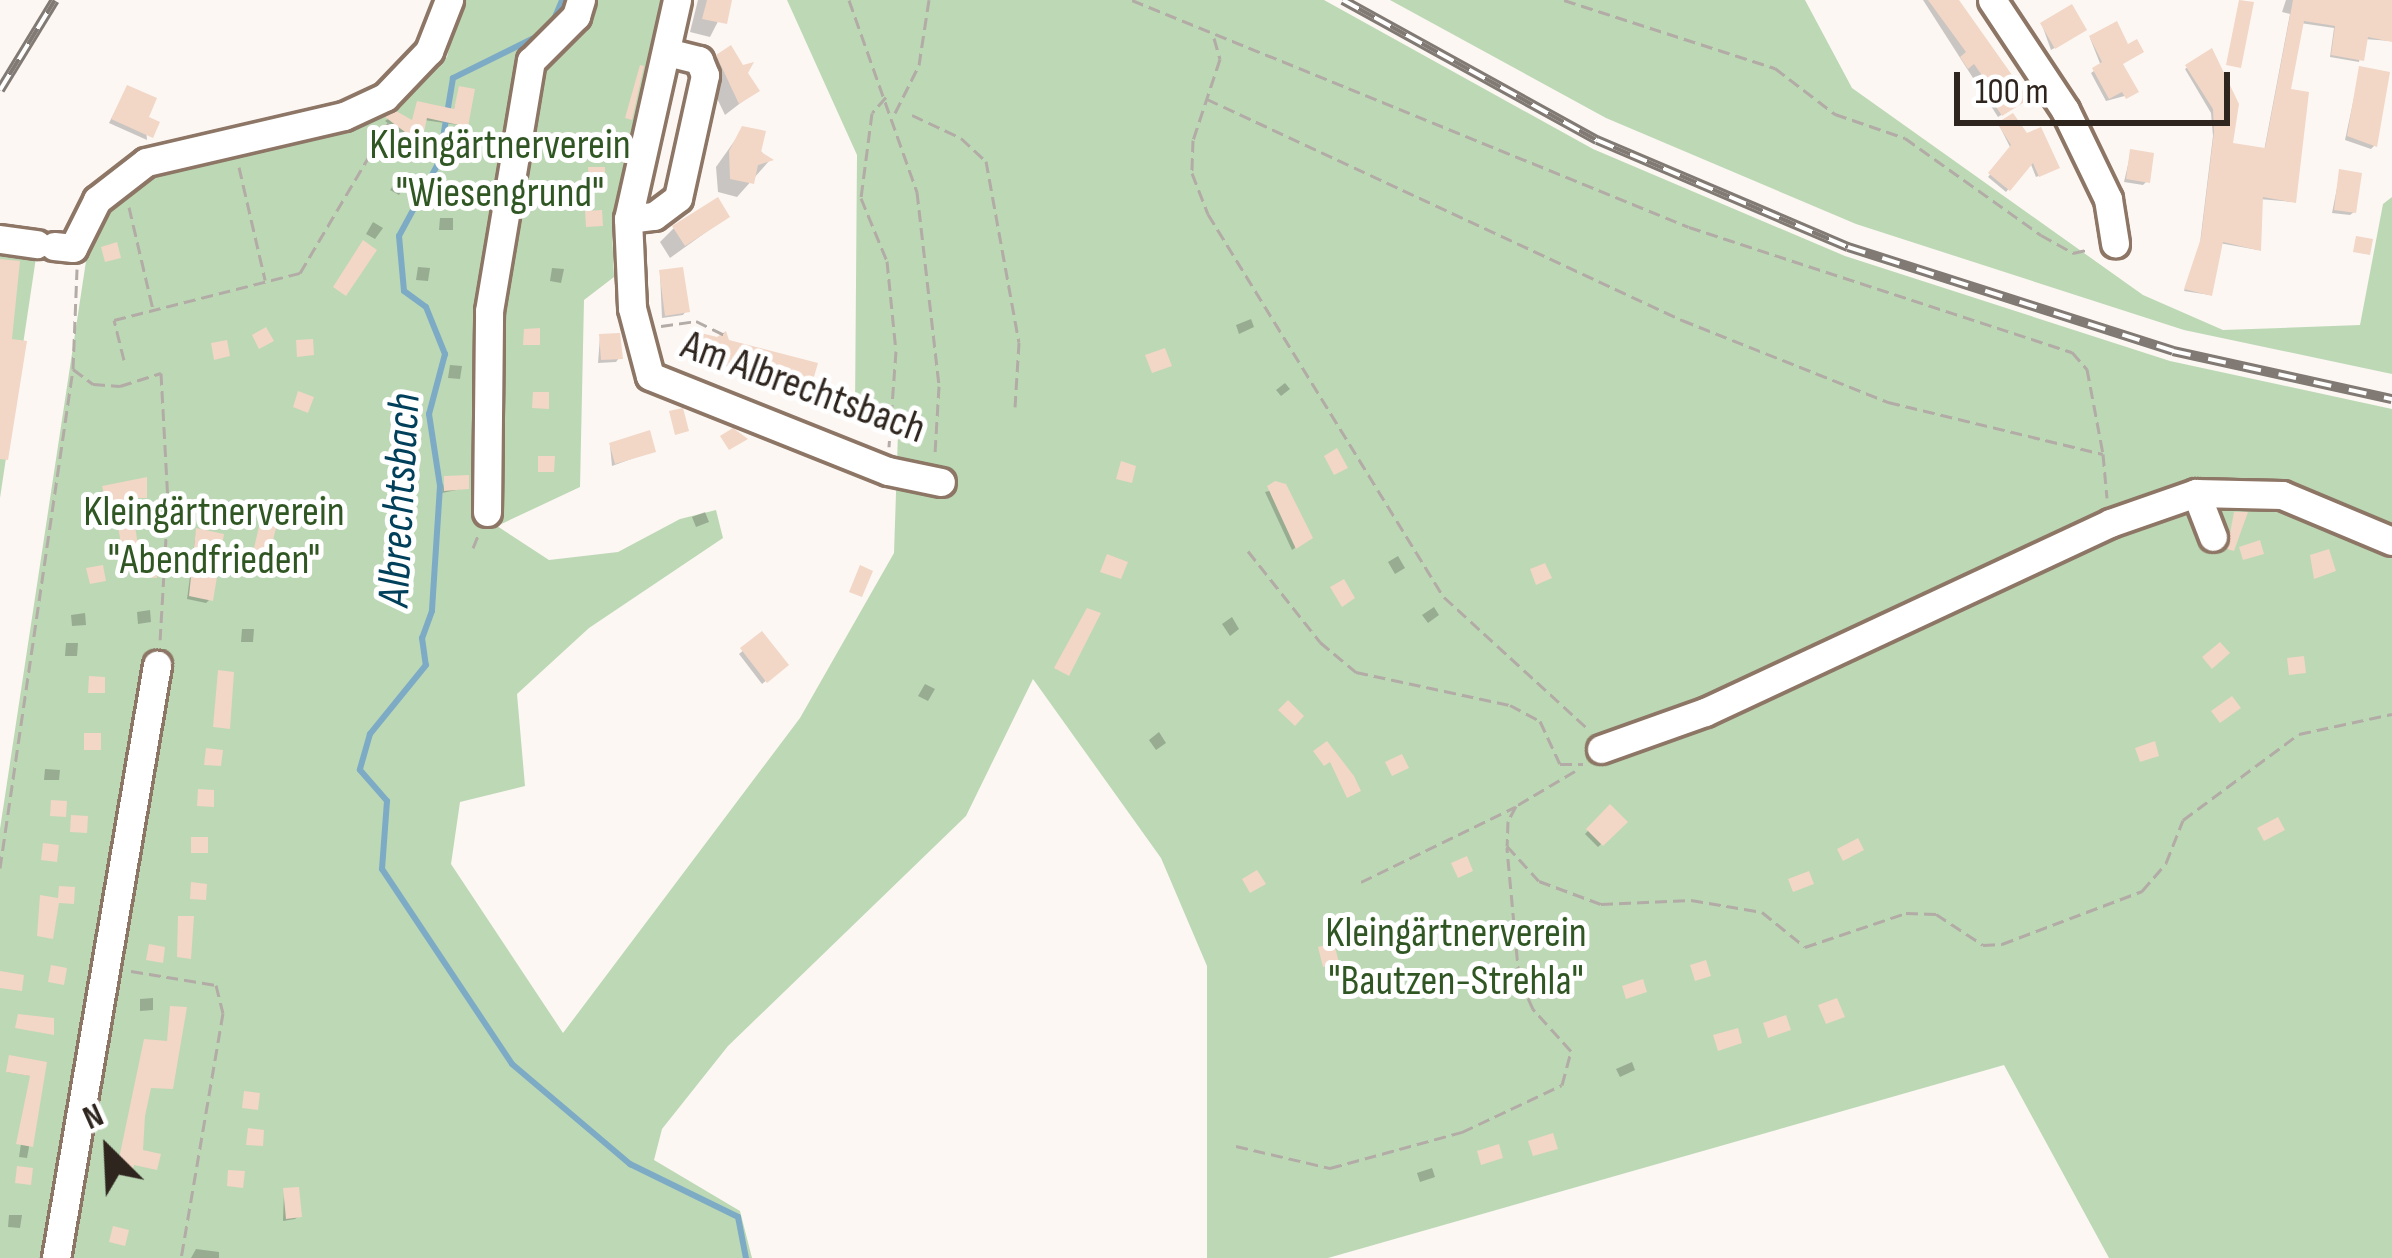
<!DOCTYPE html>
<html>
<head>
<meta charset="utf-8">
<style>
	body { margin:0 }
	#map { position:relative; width:2392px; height:1258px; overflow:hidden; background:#fcf7f3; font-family:"Sofia Sans Condensed",sans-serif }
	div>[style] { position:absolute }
	.green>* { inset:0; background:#bdd8b5 }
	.shadow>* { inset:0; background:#0003 }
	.stream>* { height:6px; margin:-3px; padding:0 3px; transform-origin:3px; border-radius:3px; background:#7dabc5 }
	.building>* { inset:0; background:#f2d6c6 }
	.path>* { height:3px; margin-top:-1.5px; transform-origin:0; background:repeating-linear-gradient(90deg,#b2aba6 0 12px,transparent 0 18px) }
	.roads { filter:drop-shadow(3px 0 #8d7665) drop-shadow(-3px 0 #8d7665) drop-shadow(0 3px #8d7665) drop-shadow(0 -3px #8d7665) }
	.minor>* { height:27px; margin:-13.5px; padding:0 13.5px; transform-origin:13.5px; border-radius:13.5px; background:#fff }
	.rail>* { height:10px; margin-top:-5px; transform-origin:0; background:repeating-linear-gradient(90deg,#fff 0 18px,#817973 0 36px); box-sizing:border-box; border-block:3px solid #817973 }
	span { translate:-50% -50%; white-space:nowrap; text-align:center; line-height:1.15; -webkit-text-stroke:10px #fff; paint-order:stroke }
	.park-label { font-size:42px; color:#305723 }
	.street-label { font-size:42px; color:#2e251e }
	.water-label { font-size:45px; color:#00405b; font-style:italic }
	.north { position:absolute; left:48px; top:1090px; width:120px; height:120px; -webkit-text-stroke:9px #fff; paint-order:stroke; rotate:336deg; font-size:33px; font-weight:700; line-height:48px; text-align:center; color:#2e251e }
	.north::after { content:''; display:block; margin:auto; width:42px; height:54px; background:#2e251e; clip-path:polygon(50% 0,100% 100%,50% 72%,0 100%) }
	.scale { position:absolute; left:1954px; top:72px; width:276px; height:54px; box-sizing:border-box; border:6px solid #2e251e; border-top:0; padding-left:15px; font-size:36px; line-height:42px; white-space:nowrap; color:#2e251e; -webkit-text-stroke:9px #fff; paint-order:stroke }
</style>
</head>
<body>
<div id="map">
	<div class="green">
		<div style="clip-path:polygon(460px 0,667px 0,612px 228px,614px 277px,584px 300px,580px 487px,497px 526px,549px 560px,618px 552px,680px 519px,716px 510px,723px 538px,589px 628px,517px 694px,525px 786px,460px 802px,451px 864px,563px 1033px,800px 718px,894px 553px,898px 433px,855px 410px,857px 155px,787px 0,1324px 0,1593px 149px,1845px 256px,2170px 361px,2392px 409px,2392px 1258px,2109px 1258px,2004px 1065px,1328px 1258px,1207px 1258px,1207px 966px,1161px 858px,1033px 679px,966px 816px,728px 1046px,662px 1129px,654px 1160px,740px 1211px,752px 1258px,0 1258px,0 829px,88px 248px,100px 213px,130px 180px,387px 101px,447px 57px)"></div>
		<div style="clip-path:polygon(1390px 0,1805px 0,1852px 88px,2143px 295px,2223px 330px,2360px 325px,2383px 204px,2392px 197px,2392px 374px,2184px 330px,1856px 224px,1606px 118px)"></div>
		<div style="clip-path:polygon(0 247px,37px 251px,0 498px)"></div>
	</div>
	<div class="shadow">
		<div style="clip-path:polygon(698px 0,729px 0,710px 37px,690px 32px)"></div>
		<div style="clip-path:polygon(1923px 0,1952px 0,2022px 102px,1998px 117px)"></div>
		<div style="clip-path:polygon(2286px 0,2392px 0,2391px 41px,2364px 39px,2359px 62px,2330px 57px,2334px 28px,2300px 23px,2288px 91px,2293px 202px,2259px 199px,2258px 250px,2219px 243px,2210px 295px,2184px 291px,2200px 243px,2213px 136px,2211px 113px,2185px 69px,2211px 52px,2230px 145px,2264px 151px,2290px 14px,2282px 12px)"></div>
		<div style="clip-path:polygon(2042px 25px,2080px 33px,2051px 50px)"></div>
		<div style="clip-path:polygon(2090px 38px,2120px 64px,2132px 94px,2106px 101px,2091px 73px,2101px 66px)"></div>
		<div style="clip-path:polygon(718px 57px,756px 91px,725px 115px,704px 71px)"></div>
		<div style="clip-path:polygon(2360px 70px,2374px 146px,2371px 149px,2345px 140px)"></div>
		<div style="clip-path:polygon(127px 88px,145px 118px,147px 140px,109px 123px)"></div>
		<div style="clip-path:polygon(460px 89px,465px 126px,424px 120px,417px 150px,406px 150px,408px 138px,385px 121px,396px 114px,412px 123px,418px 104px,453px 112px)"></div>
		<div style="clip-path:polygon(1999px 125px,2026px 137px,2053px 170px,2036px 177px,2030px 162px,2006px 192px,1988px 177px,2011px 149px)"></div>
		<div style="clip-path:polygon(743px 129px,769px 161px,737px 197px,718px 192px,716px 167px)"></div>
		<div style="clip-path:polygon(2131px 152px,2147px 181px,2143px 185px,2124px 182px)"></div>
		<div style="clip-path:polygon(2340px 173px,2354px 212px,2350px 215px,2332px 213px)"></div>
		<div style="clip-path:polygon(398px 178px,406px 184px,399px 195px,390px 190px)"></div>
		<div style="clip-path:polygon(727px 217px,670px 258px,660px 242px,674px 228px)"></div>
		<div style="clip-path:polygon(440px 218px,453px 218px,453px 230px,439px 230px)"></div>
		<div style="clip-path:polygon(373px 222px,383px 228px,375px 239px,366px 234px)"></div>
		<div style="clip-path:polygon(418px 267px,430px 268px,428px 281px,416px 280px)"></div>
		<div style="clip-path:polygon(552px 268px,564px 269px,561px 283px,550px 281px)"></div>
		<div style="clip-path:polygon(660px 273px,686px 311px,683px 315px,662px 318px)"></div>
		<div style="clip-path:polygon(1251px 319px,1254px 327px,1239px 334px,1236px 325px)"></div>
		<div style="clip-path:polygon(698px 335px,726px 343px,808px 385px,689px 358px)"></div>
		<div style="clip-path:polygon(600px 337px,619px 358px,616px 362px,598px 363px)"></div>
		<div style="clip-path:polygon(450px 365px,462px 366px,460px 379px,448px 378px)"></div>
		<div style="clip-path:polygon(1285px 383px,1290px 389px,1281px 396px,1276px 390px)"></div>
		<div style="clip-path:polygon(610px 445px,653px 451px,612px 466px)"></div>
		<div style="clip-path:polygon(445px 479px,466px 488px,442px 493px)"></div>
		<div style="clip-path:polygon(1284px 487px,1305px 541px,1292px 550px,1265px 492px)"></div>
		<div style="clip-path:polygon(705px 512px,709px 522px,696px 527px,692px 517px)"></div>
		<div style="clip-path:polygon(196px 531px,210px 599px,206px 603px,187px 599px)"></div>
		<div style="clip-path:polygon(1398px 556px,1405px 568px,1395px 574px,1388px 562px)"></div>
		<div style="clip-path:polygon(1434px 607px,1439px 615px,1428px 623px,1422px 615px)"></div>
		<div style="clip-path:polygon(150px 610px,151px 622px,138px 624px,137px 612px)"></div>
		<div style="clip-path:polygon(85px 613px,86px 625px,72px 626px,71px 615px)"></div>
		<div style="clip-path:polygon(1232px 617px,1239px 629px,1230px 636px,1222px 624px)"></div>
		<div style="clip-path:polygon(242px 629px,254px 629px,253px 642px,241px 642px)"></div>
		<div style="clip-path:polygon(762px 635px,785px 665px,762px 684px,739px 654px)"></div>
		<div style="clip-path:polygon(66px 643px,78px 643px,77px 656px,65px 656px)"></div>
		<div style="clip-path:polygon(925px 684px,935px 689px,928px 701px,918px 696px)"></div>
		<div style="clip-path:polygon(1159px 732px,1166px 743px,1156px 750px,1149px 740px)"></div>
		<div style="clip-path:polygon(45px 769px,60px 770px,59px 780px,44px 780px)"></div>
		<div style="clip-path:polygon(1610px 809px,1624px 822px,1598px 847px,1585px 834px)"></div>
		<div style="clip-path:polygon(153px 998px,153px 1010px,140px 1011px,140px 999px)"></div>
		<div style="clip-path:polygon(9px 1060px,44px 1065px,27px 1158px,19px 1157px,31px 1076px,7px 1072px)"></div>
		<div style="clip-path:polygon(1632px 1062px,1635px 1070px,1620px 1077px,1616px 1069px)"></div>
		<div style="clip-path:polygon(1432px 1168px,1435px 1177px,1420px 1182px,1417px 1173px)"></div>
		<div style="clip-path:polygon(284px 1191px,299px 1216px,295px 1219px,283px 1221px)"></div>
		<div style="clip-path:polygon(9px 1215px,22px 1215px,20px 1228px,8px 1227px)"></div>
		<div style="clip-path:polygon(196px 1249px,219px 1252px,219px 1258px,191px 1258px)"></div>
	</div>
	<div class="stream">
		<div style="left:552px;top:24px;width:26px;rotate:-67deg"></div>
		<div style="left:538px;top:36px;width:95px;rotate:153.7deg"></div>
		<div style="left:453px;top:78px;width:85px;rotate:99.5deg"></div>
		<div style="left:439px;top:162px;width:84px;rotate:118.4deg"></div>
		<div style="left:399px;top:236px;width:55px;rotate:84.8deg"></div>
		<div style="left:404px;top:291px;width:27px;rotate:36deg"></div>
		<div style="left:426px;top:307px;width:51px;rotate:68deg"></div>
		<div style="left:445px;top:354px;width:62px;rotate:104.9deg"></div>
		<div style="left:429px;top:414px;width:73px;rotate:81.3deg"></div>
		<div style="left:440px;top:486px;width:125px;rotate:93.7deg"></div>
		<div style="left:432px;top:611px;width:29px;rotate:110deg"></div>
		<div style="left:422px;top:638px;width:27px;rotate:82deg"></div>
		<div style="left:426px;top:665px;width:89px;rotate:129.1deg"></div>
		<div style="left:370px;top:734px;width:37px;rotate:106deg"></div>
		<div style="left:360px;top:770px;width:41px;rotate:48.9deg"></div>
		<div style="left:387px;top:801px;width:68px;rotate:94.2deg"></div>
		<div style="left:382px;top:869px;width:234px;rotate:56.3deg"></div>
		<div style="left:512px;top:1064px;width:155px;rotate:40.3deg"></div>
		<div style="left:630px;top:1164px;width:120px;rotate:26.1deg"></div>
		<div style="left:738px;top:1217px;width:42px;rotate:79deg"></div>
	</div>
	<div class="building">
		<div style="clip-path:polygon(707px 0,732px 0,727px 24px,702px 19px)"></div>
		<div style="clip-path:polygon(1928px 0,1959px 0,2029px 99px,2002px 116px,1988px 94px,1993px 91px,1974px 64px,1968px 69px,1960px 57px,1966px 52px)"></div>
		<div style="clip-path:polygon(2239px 0,2254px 2px,2241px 68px,2226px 65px)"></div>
		<div style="clip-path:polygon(2293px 0,2392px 0,2392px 42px,2368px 37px,2364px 61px,2331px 55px,2335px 26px,2304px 21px,2291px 89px,2309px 92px,2296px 203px,2263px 197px,2261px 251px,2223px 242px,2212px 296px,2184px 289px,2201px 238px,2214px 132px,2213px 109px,2185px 65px,2212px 48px,2239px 104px,2233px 143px,2265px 148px)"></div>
		<div style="clip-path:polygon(2072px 4px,2087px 30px,2055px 49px,2040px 23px)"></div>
		<div style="clip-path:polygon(2117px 21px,2128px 44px,2137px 39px,2144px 52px,2123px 64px,2139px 92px,2126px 99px,2122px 92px,2109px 99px,2092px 68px,2102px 62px,2089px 36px)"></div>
		<div style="clip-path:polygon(731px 45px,743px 65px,754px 62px,748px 73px,760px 91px,739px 104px,716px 55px)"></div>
		<div style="clip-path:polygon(640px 65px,644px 66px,632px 120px,625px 118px)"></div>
		<div style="clip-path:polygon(2359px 66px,2390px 72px,2377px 147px,2347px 136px)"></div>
		<div style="clip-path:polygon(127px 85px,157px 98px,149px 117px,160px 122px,153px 138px,111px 119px)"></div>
		<div style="clip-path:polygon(459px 86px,475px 89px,468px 127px,427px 118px,420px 151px,406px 148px,409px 135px,385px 117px,396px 111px,412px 120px,417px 101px,454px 109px)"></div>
		<div style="clip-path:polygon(2013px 113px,2027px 133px,2041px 127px,2060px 168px,2039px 177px,2033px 163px,2010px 191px,1988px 173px,2011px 145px,1997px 123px)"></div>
		<div style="clip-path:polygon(742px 126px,766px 131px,761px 152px,774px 160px,758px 165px,754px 184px,730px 179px,729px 151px)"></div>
		<div style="clip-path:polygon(2130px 149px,2154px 153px,2150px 183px,2126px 179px)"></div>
		<div style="clip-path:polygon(588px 167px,605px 167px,605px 183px,589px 184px)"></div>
		<div style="clip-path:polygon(2339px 169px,2362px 173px,2356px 213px,2334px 210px)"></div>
		<div style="clip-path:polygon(718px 197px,730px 217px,685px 246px,672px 226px)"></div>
		<div style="clip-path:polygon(602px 210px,603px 226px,586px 227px,585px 211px)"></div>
		<div style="clip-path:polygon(2356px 236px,2373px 239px,2370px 255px,2353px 252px)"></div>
		<div style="clip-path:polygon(363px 240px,377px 250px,346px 296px,333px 287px)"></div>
		<div style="clip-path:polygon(117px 242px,121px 258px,105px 262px,101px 247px)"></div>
		<div style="clip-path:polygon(0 259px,20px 261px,12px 339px,27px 341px,8px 460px,0 459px)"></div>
		<div style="clip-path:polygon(683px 267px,690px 312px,665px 316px,659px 270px)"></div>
		<div style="clip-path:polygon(266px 327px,274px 341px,259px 349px,252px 335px)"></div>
		<div style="clip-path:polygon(540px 328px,540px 345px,523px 345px,524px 329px)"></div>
		<div style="clip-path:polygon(726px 331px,729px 340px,818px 363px,811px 387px,691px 355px,697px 332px,717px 337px)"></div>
		<div style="clip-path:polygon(620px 333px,623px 359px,601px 360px,599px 334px)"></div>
		<div style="clip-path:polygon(313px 339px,314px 355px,297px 357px,296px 340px)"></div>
		<div style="clip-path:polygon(227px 340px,230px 356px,214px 360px,211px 343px)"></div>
		<div style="clip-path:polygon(1165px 348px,1172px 366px,1152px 373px,1145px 355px)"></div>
		<div style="clip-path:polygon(298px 391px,314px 397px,308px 413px,293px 407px)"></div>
		<div style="clip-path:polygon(533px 392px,549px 392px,549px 409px,532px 408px)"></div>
		<div style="clip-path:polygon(683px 408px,689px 431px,675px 435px,669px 411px)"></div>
		<div style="clip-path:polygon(733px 428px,748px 439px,729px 450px,720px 436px)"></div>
		<div style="clip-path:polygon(650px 430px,656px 452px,615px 464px,609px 443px)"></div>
		<div style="clip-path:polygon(1337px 448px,1348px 468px,1334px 475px,1324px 456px)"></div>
		<div style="clip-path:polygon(538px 456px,555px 456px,554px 472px,538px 472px)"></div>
		<div style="clip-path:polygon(1121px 461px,1136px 466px,1132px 483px,1116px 479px)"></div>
		<div style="clip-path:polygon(469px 475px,469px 489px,444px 491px,444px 476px)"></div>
		<div style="clip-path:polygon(147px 477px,147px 498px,131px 498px,139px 553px,123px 557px,114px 501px,106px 503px,102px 486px)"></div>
		<div style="clip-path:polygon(1275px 481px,1286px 484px,1313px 538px,1296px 549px,1267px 486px)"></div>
		<div style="clip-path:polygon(264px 505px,281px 508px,267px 564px,251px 561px)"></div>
		<div style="clip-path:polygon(2234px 512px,2248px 512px,2234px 551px,2227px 549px)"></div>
		<div style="clip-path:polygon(196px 528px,224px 534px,213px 601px,189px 596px)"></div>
		<div style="clip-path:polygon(2260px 540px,2264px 554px,2243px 560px,2239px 547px)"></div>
		<div style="clip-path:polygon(2329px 549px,2336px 571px,2314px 579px,2310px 555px)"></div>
		<div style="clip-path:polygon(1107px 554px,1128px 562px,1121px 579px,1100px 572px)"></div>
		<div style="clip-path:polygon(141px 561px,158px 561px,157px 578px,141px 577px)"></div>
		<div style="clip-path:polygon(1545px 563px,1552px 578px,1536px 585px,1530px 569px)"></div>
		<div style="clip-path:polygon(103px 565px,106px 581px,90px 584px,86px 568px)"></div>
		<div style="clip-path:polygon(860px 565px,873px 571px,862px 597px,849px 592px)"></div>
		<div style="clip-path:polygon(1344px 579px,1355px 598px,1342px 607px,1330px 587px)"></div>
		<div style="clip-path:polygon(1087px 608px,1101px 613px,1069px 676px,1054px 668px)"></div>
		<div style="clip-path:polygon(762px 631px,789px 665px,767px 683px,740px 648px)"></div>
		<div style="clip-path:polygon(2220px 642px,2230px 653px,2212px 669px,2202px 657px)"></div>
		<div style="clip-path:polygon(2304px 656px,2306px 673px,2289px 675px,2287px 658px)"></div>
		<div style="clip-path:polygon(218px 670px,234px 672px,230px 729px,213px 727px)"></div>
		<div style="clip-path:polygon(89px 676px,105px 677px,105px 693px,88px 693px)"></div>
		<div style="clip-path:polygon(2232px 696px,2241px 708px,2220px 723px,2211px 711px)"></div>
		<div style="clip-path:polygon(1288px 700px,1304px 716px,1295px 726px,1278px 710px)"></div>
		<div style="clip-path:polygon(84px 733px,101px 733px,101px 750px,84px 750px)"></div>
		<div style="clip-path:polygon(1327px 741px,1354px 776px,1361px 791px,1347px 798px,1330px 762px,1324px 766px,1313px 751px)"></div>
		<div style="clip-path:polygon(2155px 741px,2159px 756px,2140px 762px,2135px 748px)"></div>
		<div style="clip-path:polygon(206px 748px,223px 750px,221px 766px,204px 765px)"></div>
		<div style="clip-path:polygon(1402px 754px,1409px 768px,1392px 776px,1385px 762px)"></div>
		<div style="clip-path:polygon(198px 789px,214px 790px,214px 807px,197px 806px)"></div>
		<div style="clip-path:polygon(51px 800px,67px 801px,66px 817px,50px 816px)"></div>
		<div style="clip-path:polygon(1610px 804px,1628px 822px,1603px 846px,1586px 829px)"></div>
		<div style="clip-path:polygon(71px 815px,88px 816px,87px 833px,70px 832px)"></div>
		<div style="clip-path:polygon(2278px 817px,2285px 830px,2264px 841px,2257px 828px)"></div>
		<div style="clip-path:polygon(191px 837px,208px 837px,208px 853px,191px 853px)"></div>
		<div style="clip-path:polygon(1858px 838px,1864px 850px,1843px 861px,1837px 849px)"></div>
		<div style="clip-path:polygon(43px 843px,59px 845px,57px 862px,41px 860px)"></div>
		<div style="clip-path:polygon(1467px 856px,1473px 871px,1458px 878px,1451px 863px)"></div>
		<div style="clip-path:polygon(1257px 870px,1266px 884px,1250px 893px,1242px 879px)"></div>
		<div style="clip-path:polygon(1809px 871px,1814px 884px,1793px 892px,1788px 879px)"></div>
		<div style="clip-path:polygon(191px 882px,207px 884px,206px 900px,190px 899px)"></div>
		<div style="clip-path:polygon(59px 886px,75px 887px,74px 904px,59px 903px,53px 939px,37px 936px,40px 895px,58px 898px)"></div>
		<div style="clip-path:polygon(178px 916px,194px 916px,191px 959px,177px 957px)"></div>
		<div style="clip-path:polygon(1334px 943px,1339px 963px,1323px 967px,1318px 947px)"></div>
		<div style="clip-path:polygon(149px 944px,165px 947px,163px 963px,146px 960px)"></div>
		<div style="clip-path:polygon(1706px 960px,1711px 976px,1695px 981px,1690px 965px)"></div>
		<div style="clip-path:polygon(51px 965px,67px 968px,64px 985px,48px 982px)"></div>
		<div style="clip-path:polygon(0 971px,24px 975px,22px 991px,0 988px)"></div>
		<div style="clip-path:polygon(1643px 979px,1647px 992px,1626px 999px,1622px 986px)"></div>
		<div style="clip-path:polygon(1837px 998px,1845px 1017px,1826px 1024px,1818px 1005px)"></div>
		<div style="clip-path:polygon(170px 1006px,187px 1007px,173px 1089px,151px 1088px,145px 1116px,143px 1150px,161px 1154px,157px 1170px,134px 1165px,132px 1174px,116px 1173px,144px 1039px,167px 1041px)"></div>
		<div style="clip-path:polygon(18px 1014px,54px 1018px,54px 1035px,15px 1028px)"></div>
		<div style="clip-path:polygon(1786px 1015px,1791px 1030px,1768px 1038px,1763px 1023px)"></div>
		<div style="clip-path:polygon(1738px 1028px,1742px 1043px,1718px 1051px,1713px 1035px)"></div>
		<div style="clip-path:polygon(9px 1055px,47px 1062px,33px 1147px,16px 1144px,30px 1076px,6px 1072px)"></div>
		<div style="clip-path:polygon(244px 1091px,260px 1093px,258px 1110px,242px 1108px)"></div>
		<div style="clip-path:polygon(248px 1128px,264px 1130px,263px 1146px,246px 1145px)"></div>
		<div style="clip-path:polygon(1553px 1133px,1558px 1149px,1533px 1156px,1528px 1141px)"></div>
		<div style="clip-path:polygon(1499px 1144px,1503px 1158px,1481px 1165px,1477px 1151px)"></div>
		<div style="clip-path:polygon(17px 1166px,33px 1168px,31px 1185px,15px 1183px)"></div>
		<div style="clip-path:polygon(228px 1170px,245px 1171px,243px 1188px,227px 1186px)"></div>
		<div style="clip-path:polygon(299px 1187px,302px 1217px,286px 1219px,283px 1188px)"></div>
		<div style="clip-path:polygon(113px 1226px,129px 1230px,125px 1246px,109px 1242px)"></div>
	</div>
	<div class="path">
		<div style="left:849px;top:0;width:204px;rotate:70.5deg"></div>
		<div style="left:917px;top:192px;width:195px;rotate:83.5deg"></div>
		<div style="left:939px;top:386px;width:68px;rotate:93.4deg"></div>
		<div style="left:1132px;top:0;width:601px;rotate:22.17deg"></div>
		<div style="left:1689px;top:227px;width:403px;rotate:18.1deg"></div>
		<div style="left:2072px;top:352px;width:23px;rotate:49deg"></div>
		<div style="left:2087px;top:369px;width:86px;rotate:79.3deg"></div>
		<div style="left:1564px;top:0;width:222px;rotate:17.9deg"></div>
		<div style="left:1775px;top:68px;width:76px;rotate:37.5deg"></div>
		<div style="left:1835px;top:114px;width:74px;rotate:18.9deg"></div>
		<div style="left:1905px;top:138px;width:167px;rotate:35.5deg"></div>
		<div style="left:2041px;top:235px;width:37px;rotate:29deg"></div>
		<div style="left:2073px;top:253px;width:17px;rotate:-13deg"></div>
		<div style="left:1214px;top:38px;width:22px;rotate:74deg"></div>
		<div style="left:1220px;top:59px;width:85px;rotate:108.4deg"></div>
		<div style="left:1193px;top:140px;width:33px;rotate:92deg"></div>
		<div style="left:1192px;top:173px;width:44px;rotate:68.7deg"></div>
		<div style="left:1208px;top:214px;width:450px;rotate:58.4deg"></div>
		<div style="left:1444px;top:597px;width:198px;rotate:42.5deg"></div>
		<div style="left:886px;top:97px;width:21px;rotate:131deg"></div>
		<div style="left:872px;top:113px;width:86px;rotate:97.4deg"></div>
		<div style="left:861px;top:198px;width:68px;rotate:67.6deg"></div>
		<div style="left:887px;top:261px;width:90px;rotate:84.3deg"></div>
		<div style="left:896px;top:351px;width:96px;rotate:94.2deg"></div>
		<div style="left:1207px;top:99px;width:524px;rotate:24.95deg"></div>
		<div style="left:1682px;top:320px;width:222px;rotate:21.7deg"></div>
		<div style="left:1888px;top:402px;width:221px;rotate:13.6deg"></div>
		<div style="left:2103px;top:454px;width:44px;rotate:84.8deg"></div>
		<div style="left:895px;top:113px;width:54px;rotate:-63.4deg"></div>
		<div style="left:919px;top:65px;width:66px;rotate:-81.3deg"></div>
		<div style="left:912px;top:115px;width:54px;rotate:25.1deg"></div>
		<div style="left:961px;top:138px;width:34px;rotate:43deg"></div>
		<div style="left:986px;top:161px;width:184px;rotate:79.7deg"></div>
		<div style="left:1019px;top:342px;width:65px;rotate:93.5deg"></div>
		<div style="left:239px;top:167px;width:116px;rotate:77deg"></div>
		<div style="left:129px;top:207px;width:105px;rotate:76.8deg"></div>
		<div style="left:661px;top:326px;width:35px;rotate:-8deg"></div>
		<div style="left:696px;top:321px;width:32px;rotate:26deg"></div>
		<div style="left:124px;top:360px;width:41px;rotate:-104deg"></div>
		<div style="left:114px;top:320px;width:192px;rotate:-14.2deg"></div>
		<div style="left:300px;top:273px;width:179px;rotate:-59.4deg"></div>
		<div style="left:73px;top:369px;width:25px;rotate:37deg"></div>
		<div style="left:93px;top:384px;width:27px;rotate:4deg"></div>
		<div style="left:120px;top:386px;width:43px;rotate:-17.6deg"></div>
		<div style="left:161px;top:373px;width:130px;rotate:86.9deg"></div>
		<div style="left:168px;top:503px;width:137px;rotate:93.3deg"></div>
		<div style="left:473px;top:548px;width:16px;rotate:-68deg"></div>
		<div style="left:1248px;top:551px;width:116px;rotate:51.6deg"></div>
		<div style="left:1320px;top:642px;width:47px;rotate:39.8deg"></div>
		<div style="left:1356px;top:672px;width:157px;rotate:12.1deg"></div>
		<div style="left:1510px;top:705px;width:34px;rotate:28deg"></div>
		<div style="left:1540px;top:721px;width:47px;rotate:65.1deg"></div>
		<div style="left:1560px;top:764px;width:23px"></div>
		<div style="left:1575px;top:771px;width:69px;rotate:149.3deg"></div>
		<div style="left:1516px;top:806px;width:17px;rotate:118deg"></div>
		<div style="left:1508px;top:821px;width:25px;rotate:92deg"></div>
		<div style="left:1507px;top:846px;width:47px;rotate:47.6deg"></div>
		<div style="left:1539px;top:881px;width:66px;rotate:20.4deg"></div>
		<div style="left:1601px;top:904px;width:90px;rotate:-2.5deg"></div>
		<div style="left:1691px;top:900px;width:72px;rotate:9.6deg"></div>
		<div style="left:1762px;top:912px;width:55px;rotate:39.1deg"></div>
		<div style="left:1805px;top:947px;width:107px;rotate:-18.6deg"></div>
		<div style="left:1906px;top:913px;width:30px;rotate:2deg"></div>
		<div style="left:1936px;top:914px;width:56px;rotate:33.4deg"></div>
		<div style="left:1983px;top:945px;width:19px;rotate:-3deg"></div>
		<div style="left:2002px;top:944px;width:150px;rotate:-20.7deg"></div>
		<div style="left:2142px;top:891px;width:37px;rotate:-49deg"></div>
		<div style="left:2166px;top:863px;width:46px;rotate:-68.4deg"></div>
		<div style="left:2183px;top:820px;width:144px;rotate:-36.6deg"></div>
		<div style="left:2299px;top:734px;width:95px;rotate:-12.1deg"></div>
		<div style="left:0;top:868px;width:504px;rotate:-81.68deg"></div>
		<div style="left:73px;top:369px;width:100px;rotate:-87.7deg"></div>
		<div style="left:1361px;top:882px;width:171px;rotate:-26deg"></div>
		<div style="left:131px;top:971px;width:86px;rotate:9.4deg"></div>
		<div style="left:216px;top:985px;width:29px;rotate:76deg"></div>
		<div style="left:223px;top:1013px;width:249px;rotate:99.7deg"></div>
		<div style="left:1236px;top:1146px;width:97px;rotate:13.2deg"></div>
		<div style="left:1330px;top:1168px;width:137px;rotate:-15.3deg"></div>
		<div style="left:1462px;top:1132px;width:110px;rotate:-25.2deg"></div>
		<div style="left:1562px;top:1085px;width:35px;rotate:-75deg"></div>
		<div style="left:1571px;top:1051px;width:57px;rotate:-132.1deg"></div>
		<div style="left:1533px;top:1009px;width:34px;rotate:-114deg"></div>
		<div style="left:1519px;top:978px;width:131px;rotate:-95.3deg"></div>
	</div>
	<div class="roads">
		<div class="minor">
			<div style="left:677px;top:0;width:224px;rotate:102.6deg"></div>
			<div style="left:628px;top:219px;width:89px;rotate:87.4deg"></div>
			<div style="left:632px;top:308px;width:70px;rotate:75.2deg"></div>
			<div style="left:650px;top:376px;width:256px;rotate:21.8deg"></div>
			<div style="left:888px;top:471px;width:54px;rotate:11.7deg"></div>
			<div style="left:1992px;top:0;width:132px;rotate:56.4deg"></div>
			<div style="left:2065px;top:110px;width:99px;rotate:64.2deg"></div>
			<div style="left:2108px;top:199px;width:45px;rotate:81deg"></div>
			<div style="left:628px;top:219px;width:26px;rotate:-7deg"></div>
			<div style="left:654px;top:216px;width:30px;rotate:-37deg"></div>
			<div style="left:678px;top:198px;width:126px;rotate:-77.6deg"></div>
			<div style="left:705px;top:75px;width:16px;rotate:-112deg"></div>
			<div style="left:699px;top:60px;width:33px;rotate:-166deg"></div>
			<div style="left:0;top:239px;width:37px;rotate:8deg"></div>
			<div style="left:54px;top:246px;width:19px;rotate:6deg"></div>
			<div style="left:73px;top:248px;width:54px;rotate:-63.4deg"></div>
			<div style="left:97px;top:200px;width:62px;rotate:-37.8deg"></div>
			<div style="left:146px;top:162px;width:203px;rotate:-13.1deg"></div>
			<div style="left:344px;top:116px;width:45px;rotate:-24.9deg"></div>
			<div style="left:385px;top:97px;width:64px;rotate:-46.3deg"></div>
			<div style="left:429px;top:51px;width:55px;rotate:-68.6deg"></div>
			<div style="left:2196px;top:493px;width:47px;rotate:68.9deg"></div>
			<div style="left:487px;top:512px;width:201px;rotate:-89.4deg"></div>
			<div style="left:489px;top:311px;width:254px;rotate:-80.5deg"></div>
			<div style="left:531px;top:61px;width:64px;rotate:-45deg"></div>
			<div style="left:576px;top:16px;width:17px;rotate:-73deg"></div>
			<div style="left:1601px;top:749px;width:110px;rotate:-19.6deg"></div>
			<div style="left:1705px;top:712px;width:447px;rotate:-25deg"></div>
			<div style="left:2110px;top:523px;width:91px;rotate:-19.2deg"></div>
			<div style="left:2196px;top:493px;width:86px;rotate:1.3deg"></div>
			<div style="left:2282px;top:495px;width:119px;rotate:22.7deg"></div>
			<div style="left:56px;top:1258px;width:602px;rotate:-80.33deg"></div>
		</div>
	</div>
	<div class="rail">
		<div style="left:1343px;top:0;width:290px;rotate:28.9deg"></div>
		<div style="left:1597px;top:140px;width:273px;rotate:23.1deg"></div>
		<div style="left:1848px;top:247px;width:341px;rotate:17.7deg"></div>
		<div style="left:2173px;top:351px;width:224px;rotate:12.4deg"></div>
		<div style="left:0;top:90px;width:105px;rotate:-58.6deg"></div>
	</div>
	<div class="park-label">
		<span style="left:500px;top:170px">Kleingärtnerverein<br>"Wiesengrund"</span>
		<span style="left:214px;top:537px">Kleingärtnerverein<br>"Abendfrieden"</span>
		<span style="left:1456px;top:958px">Kleingärtnerverein<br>"Bautzen-Strehla"</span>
	</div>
	<div class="street-label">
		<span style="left:803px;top:388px;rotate:20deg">Am Albrechtsbach</span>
	</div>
	<div class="water-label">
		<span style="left:400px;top:500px;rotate:-87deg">Albrechtsbach</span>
	</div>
	<div class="north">N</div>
	<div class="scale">100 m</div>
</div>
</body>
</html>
